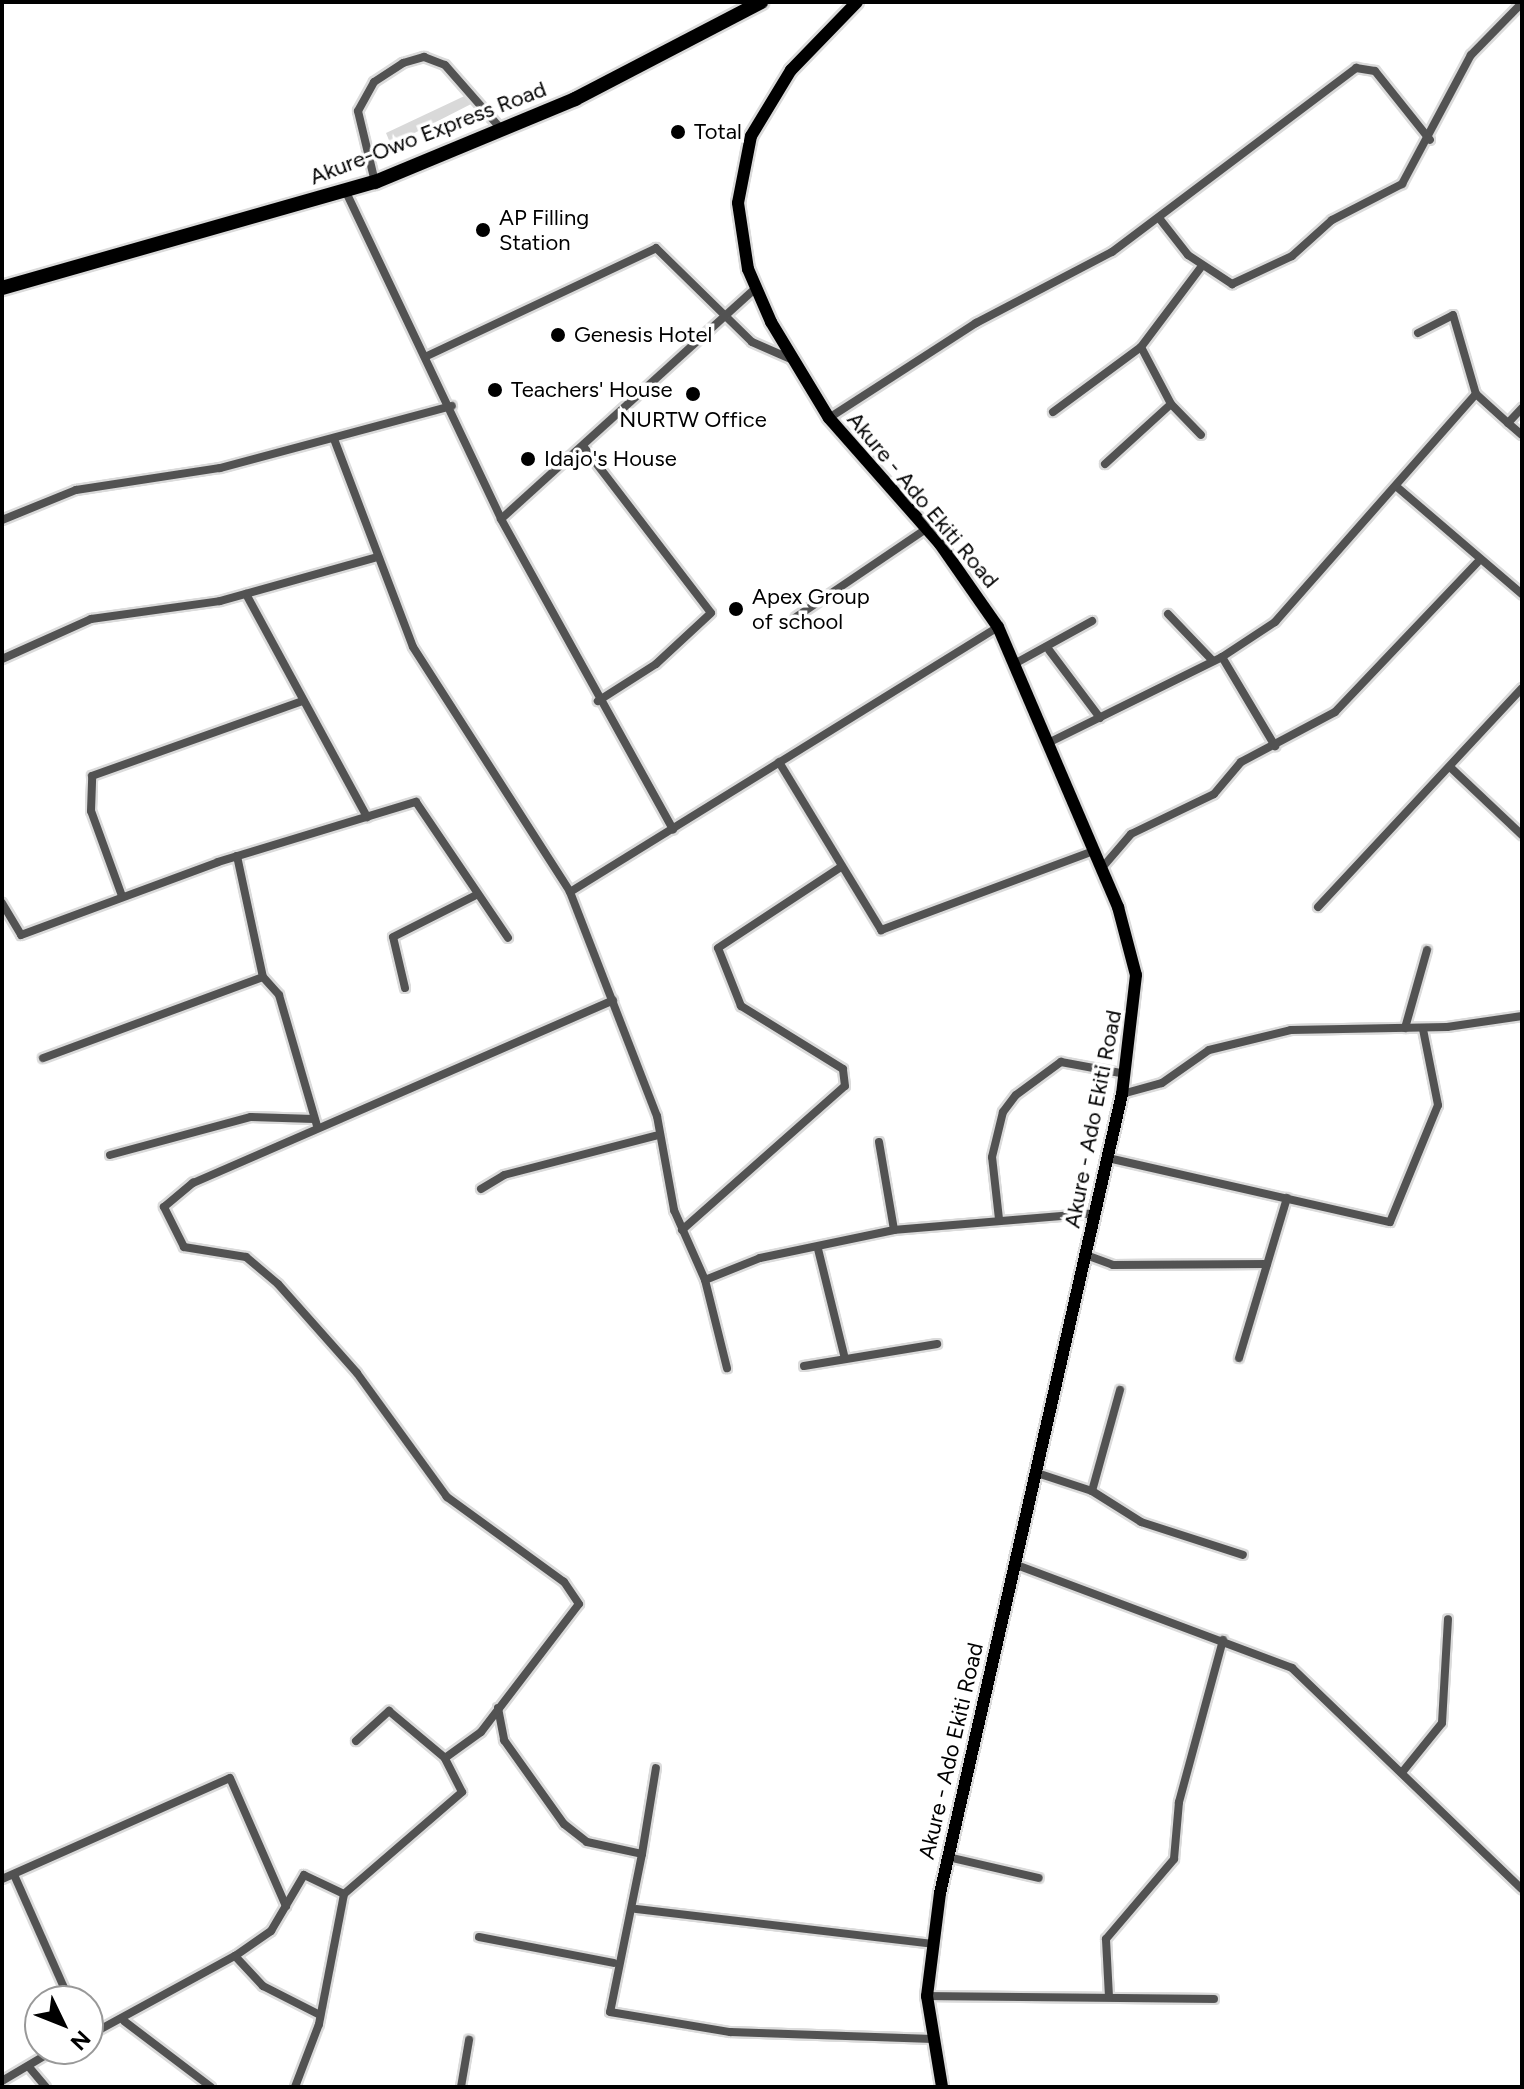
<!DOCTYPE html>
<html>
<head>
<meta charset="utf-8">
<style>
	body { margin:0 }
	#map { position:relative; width:1524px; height:2089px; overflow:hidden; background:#fff; font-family:Figtree,sans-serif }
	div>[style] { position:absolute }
	.green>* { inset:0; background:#d9d9d9 }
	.roads { filter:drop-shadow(2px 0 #dbdbdb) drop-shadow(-2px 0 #dbdbdb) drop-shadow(0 2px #dbdbdb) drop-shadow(0 -2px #dbdbdb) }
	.street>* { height:8px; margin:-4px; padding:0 4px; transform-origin:4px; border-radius:4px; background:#525252 }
	.primary>* { height:12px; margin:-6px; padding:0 6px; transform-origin:6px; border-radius:6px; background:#000 }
	.highway>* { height:14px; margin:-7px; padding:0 7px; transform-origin:7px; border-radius:7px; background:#000 }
	.dots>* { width:22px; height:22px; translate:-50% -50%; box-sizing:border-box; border:4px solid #fff; border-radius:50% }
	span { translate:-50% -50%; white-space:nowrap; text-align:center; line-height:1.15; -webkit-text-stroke:7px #fff; paint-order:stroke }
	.poi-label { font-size:22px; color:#000 }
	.left { translate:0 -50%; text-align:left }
	.street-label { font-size:22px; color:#000 }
	.frame { position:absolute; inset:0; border:4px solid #000; pointer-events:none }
	.north { position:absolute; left:24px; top:1985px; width:80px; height:80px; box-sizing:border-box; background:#fff; border:2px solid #999; border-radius:50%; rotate:133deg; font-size:22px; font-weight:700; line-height:32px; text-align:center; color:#000 }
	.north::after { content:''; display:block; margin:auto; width:28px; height:36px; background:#000; clip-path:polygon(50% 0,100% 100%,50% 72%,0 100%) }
</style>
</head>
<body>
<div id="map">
	<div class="green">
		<div style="clip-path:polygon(473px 92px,477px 101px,391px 145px,386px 133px)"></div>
	</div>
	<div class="roads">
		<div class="street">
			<div style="left:375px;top:182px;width:73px;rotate:-103.5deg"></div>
			<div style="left:358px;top:111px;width:33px;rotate:-61deg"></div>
			<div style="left:374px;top:82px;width:35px;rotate:-33deg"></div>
			<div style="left:403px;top:63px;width:22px;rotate:-16deg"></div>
			<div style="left:424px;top:57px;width:22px;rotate:21deg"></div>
			<div style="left:445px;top:65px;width:86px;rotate:48.8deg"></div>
			<div style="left:346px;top:192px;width:362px;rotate:64.6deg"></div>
			<div style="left:501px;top:519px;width:355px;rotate:61deg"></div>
			<div style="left:1159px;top:218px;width:47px;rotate:51.9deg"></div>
			<div style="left:1188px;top:255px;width:53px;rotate:33.4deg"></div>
			<div style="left:1232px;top:284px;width:66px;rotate:-25deg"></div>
			<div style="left:1292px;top:256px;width:54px;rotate:-42deg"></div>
			<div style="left:1332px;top:220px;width:79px;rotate:-27.2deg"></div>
			<div style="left:1402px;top:184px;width:146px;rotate:-61.9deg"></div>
			<div style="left:1471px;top:55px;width:73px;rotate:-45.6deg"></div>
			<div style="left:1418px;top:333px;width:39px;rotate:-27deg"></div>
			<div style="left:1453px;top:315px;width:82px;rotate:73.8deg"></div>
			<div style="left:1141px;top:347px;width:64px;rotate:62.2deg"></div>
			<div style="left:1171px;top:404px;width:43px;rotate:45.9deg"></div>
			<div style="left:427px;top:356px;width:253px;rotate:-25.2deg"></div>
			<div style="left:656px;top:248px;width:134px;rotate:44.4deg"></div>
			<div style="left:752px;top:342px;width:43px;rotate:23.6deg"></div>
			<div style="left:1053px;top:412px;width:109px;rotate:-36.5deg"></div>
			<div style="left:1141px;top:347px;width:100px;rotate:-53.1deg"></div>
			<div style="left:829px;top:418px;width:175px;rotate:-32.9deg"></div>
			<div style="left:976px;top:323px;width:153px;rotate:-27.6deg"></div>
			<div style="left:1112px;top:252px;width:306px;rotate:-37deg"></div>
			<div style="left:1356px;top:68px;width:19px;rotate:9deg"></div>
			<div style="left:1375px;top:71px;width:88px;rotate:51.4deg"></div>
			<div style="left:1508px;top:423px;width:18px;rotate:41deg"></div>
			<div style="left:334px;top:439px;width:222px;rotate:69.2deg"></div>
			<div style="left:413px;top:647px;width:291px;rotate:57.3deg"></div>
			<div style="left:570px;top:892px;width:240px;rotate:68.8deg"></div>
			<div style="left:657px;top:1116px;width:96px;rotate:79.7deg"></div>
			<div style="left:674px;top:1210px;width:77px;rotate:66.1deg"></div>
			<div style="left:705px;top:1280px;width:91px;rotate:76deg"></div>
			<div style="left:583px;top:446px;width:210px;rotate:52.5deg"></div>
			<div style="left:711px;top:613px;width:75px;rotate:137.2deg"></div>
			<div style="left:656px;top:664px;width:69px;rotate:147.5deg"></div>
			<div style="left:1105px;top:464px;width:89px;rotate:-42.3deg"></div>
			<div style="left:1397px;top:487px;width:165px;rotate:40.6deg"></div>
			<div style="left:501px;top:519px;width:344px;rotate:-42.2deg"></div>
			<div style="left:2px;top:520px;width:80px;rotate:-22.1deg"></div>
			<div style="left:76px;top:490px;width:146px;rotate:-8.7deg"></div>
			<div style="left:220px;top:468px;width:240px;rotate:-15deg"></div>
			<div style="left:246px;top:594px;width:254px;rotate:61.5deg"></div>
			<div style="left:1168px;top:614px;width:65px;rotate:46.2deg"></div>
			<div style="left:796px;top:617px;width:157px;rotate:-34.1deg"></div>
			<div style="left:1049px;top:650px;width:85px;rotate:53.1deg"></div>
			<div style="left:1222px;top:657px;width:104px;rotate:59.2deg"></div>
			<div style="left:2px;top:659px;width:98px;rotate:-24.2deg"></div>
			<div style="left:91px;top:619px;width:130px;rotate:-7.9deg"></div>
			<div style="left:220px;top:601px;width:160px;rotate:-15.6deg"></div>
			<div style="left:1016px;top:663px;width:87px;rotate:-28.9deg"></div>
			<div style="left:1048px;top:743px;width:194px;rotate:-26.3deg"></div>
			<div style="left:1222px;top:657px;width:64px;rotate:-33.4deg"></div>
			<div style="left:1275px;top:622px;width:304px;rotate:-48.6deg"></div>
			<div style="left:1476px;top:394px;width:43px;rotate:42.2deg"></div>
			<div style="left:1508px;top:423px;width:21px;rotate:-47deg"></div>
			<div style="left:779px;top:762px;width:197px;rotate:58.7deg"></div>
			<div style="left:881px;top:930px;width:226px;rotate:-20.4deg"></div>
			<div style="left:1450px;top:767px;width:99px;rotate:43.4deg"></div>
			<div style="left:237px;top:856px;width:124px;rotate:77.9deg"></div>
			<div style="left:263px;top:977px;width:24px;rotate:48deg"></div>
			<div style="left:279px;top:995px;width:136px;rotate:73.8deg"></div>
			<div style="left:1101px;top:869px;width:46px;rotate:-49.4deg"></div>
			<div style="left:1131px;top:834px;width:92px;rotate:-25.7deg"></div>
			<div style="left:1214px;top:794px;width:42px;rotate:-49.8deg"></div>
			<div style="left:1241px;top:762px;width:106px;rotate:-28deg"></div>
			<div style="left:1335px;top:712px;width:206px;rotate:-46.4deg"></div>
			<div style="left:570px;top:892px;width:503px;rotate:-31.76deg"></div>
			<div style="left:122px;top:896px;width:90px;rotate:-110deg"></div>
			<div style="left:91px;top:811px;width:35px;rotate:-88deg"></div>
			<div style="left:92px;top:776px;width:224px;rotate:-19.6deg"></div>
			<div style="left:2px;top:903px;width:37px;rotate:59deg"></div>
			<div style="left:21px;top:935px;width:210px;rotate:-20.3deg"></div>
			<div style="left:218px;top:862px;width:207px;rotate:-16.9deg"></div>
			<div style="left:416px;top:802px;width:164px;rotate:55.9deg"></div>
			<div style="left:1318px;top:907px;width:299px;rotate:-47deg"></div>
			<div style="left:405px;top:988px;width:52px;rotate:-103.2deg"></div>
			<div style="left:393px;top:937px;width:91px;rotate:-26.8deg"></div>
			<div style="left:1405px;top:1028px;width:81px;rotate:-74.2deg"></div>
			<div style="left:43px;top:1058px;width:234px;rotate:-20.2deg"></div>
			<div style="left:1122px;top:1094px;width:41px;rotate:-15.4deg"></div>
			<div style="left:1162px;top:1083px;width:57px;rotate:-35.1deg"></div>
			<div style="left:1209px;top:1050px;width:84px;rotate:-13.7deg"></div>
			<div style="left:1291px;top:1030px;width:156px;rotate:-1.1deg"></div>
			<div style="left:1447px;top:1027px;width:76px;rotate:-8.3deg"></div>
			<div style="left:879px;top:1142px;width:89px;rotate:80.3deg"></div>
			<div style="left:110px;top:1155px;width:146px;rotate:-15.1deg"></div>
			<div style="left:251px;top:1117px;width:63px;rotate:1.8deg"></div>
			<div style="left:1108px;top:1158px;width:289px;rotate:12.8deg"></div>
			<div style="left:1390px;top:1222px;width:126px;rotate:-67.7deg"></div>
			<div style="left:1438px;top:1105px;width:77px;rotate:-101.2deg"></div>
			<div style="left:481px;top:1189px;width:27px;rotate:-31deg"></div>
			<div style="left:504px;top:1175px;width:156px;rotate:-14.5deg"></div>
			<div style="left:999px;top:1219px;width:62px;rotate:-96.4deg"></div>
			<div style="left:992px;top:1157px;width:46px;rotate:-76.3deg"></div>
			<div style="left:1003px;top:1112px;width:21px;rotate:-53deg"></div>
			<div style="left:1016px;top:1095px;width:56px;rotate:-36.3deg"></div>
			<div style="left:1061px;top:1062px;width:66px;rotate:10.5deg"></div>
			<div style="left:682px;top:1230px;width:217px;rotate:-41.5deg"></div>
			<div style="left:845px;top:1086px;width:17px;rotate:-97deg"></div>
			<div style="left:843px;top:1069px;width:120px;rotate:-148.3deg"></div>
			<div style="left:741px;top:1006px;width:62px;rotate:-111.6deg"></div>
			<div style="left:718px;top:948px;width:147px;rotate:-33.4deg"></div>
			<div style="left:818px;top:1249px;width:109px;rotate:76.2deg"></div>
			<div style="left:1086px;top:1255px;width:29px;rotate:20deg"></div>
			<div style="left:1113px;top:1265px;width:154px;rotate:-0.4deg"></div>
			<div style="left:705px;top:1280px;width:59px;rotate:-21.8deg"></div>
			<div style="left:760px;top:1258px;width:137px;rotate:-11.8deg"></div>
			<div style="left:894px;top:1230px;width:203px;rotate:-4.8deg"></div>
			<div style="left:1239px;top:1358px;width:167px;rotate:-73.3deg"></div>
			<div style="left:804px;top:1366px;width:135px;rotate:-9.4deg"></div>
			<div style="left:1034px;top:1472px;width:61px;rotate:18.1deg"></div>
			<div style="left:1092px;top:1491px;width:58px;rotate:32.3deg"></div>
			<div style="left:1141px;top:1522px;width:107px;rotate:17.9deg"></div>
			<div style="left:1092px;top:1491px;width:105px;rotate:-74.5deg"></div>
			<div style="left:1014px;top:1564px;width:297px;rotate:20.5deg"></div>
			<div style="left:1292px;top:1668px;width:319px;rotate:43.9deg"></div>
			<div style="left:498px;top:1708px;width:33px;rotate:79deg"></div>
			<div style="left:504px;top:1740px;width:103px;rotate:54.5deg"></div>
			<div style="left:564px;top:1824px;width:29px;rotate:38deg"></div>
			<div style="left:587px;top:1842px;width:56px;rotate:12.3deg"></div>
			<div style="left:642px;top:1854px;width:161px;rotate:101.4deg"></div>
			<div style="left:610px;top:2012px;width:122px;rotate:9.5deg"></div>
			<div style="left:730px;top:2032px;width:203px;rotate:2deg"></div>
			<div style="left:356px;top:1741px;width:45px;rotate:-42.3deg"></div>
			<div style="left:389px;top:1711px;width:73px;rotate:40deg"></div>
			<div style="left:1404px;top:1770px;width:60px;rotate:-51deg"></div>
			<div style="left:1442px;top:1723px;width:104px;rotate:-86.7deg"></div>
			<div style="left:642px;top:1854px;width:87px;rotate:-80.8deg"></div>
			<div style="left:948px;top:1857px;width:93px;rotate:13deg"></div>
			<div style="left:15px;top:1877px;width:136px;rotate:66.1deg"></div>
			<div style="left:2px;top:1879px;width:249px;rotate:-23.9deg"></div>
			<div style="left:230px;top:1778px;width:140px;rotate:66.4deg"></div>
			<div style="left:636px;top:1909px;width:299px;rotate:6.7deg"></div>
			<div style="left:479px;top:1937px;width:137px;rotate:10.9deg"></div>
			<div style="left:235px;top:1956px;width:44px;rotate:-34.8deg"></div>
			<div style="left:271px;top:1931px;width:65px;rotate:-59.5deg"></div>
			<div style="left:304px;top:1875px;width:44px;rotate:25.4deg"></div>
			<div style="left:927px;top:1996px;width:287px;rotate:0.6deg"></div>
			<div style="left:1109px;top:1997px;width:58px;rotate:-93deg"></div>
			<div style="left:1106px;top:1939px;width:105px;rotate:-49.6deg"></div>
			<div style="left:1174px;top:1859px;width:57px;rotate:-85deg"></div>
			<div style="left:1179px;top:1802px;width:168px;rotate:-74.8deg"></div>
			<div style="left:124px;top:2021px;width:109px;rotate:37.2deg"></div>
			<div style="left:88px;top:2036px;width:167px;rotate:-28.6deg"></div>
			<div style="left:235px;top:1956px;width:41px;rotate:47deg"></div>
			<div style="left:263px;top:1986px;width:64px;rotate:27deg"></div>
			<div style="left:29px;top:2067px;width:26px;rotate:50deg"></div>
			<div style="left:2px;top:2081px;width:63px;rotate:-30.7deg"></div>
			<div style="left:295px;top:2087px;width:67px;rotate:-69.1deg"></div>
			<div style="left:319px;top:2024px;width:132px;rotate:-79.1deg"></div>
			<div style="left:344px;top:1894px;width:156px;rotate:-40.8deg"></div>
			<div style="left:462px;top:1792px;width:38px;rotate:-117deg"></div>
			<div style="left:445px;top:1758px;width:44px;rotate:-35.8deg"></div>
			<div style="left:481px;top:1732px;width:161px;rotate:-52.6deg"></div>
			<div style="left:579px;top:1604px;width:27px;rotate:-124deg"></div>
			<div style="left:564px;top:1582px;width:145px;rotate:-144deg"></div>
			<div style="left:447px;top:1497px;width:153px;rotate:-126deg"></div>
			<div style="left:357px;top:1373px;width:119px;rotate:-131.6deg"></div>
			<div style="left:278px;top:1284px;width:42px;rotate:-139.8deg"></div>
			<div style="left:246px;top:1257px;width:63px;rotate:-170.8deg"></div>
			<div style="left:184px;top:1247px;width:45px;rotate:-116.6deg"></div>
			<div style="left:164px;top:1207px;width:38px;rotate:-40deg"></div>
			<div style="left:193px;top:1183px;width:458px;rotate:-23.5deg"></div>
			<div style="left:461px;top:2087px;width:48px;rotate:-80.3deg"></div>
		</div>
		<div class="primary">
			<div style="left:857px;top:2px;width:95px;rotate:134.1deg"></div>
			<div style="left:791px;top:70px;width:77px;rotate:121.2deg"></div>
			<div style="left:751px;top:136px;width:68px;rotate:101deg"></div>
			<div style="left:738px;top:203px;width:67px;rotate:81.4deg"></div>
			<div style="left:748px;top:269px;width:58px;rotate:66.5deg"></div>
			<div style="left:771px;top:322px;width:112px;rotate:58.9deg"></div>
			<div style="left:829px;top:418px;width:168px;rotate:48.6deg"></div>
			<div style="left:940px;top:544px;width:101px;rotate:55.1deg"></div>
			<div style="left:998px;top:627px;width:305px;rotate:66.8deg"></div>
			<div style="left:1118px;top:907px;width:70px;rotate:75.2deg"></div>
			<div style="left:1136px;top:975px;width:120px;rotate:96.7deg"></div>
			<div style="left:1122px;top:1094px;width:819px;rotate:102.83deg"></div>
			<div style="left:940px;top:1893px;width:104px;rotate:97.2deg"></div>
			<div style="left:927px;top:1996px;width:92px;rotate:80.6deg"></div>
		</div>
		<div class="highway">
			<div style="left:2px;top:288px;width:388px;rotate:-15.9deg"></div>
			<div style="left:375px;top:182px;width:217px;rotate:-22.5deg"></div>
			<div style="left:575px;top:99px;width:210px;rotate:-27.5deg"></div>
		</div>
	</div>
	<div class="dots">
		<div style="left:678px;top:132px;background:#000"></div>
		<div style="left:483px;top:230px;background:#000"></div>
		<div style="left:558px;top:335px;background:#000"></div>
		<div style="left:495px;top:390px;background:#000"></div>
		<div style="left:693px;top:394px;background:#000"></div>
		<div style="left:528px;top:459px;background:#000"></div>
		<div style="left:736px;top:609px;background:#000"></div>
	</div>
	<div class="poi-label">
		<span class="left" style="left:694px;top:132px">Total</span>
		<span class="left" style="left:499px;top:230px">AP Filling<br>Station</span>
		<span class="left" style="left:574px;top:335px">Genesis Hotel</span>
		<span class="left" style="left:511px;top:390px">Teachers' House</span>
		<span style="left:693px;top:420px">NURTW Office</span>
		<span class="left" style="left:544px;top:459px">Idajo's House</span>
		<span class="left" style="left:752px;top:609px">Apex Group<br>of school</span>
	</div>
	<div class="street-label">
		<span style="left:428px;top:133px;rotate:-21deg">Akure-Owo Express Road</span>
		<span style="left:923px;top:500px;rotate:50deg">Akure - Ado Ekiti Road</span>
		<span style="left:1093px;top:1119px;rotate:-79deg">Akure - Ado Ekiti Road</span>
		<span style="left:951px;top:1751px;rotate:-77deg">Akure - Ado Ekiti Road</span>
	</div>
	<div class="frame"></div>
	<div class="north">N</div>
</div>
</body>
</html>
